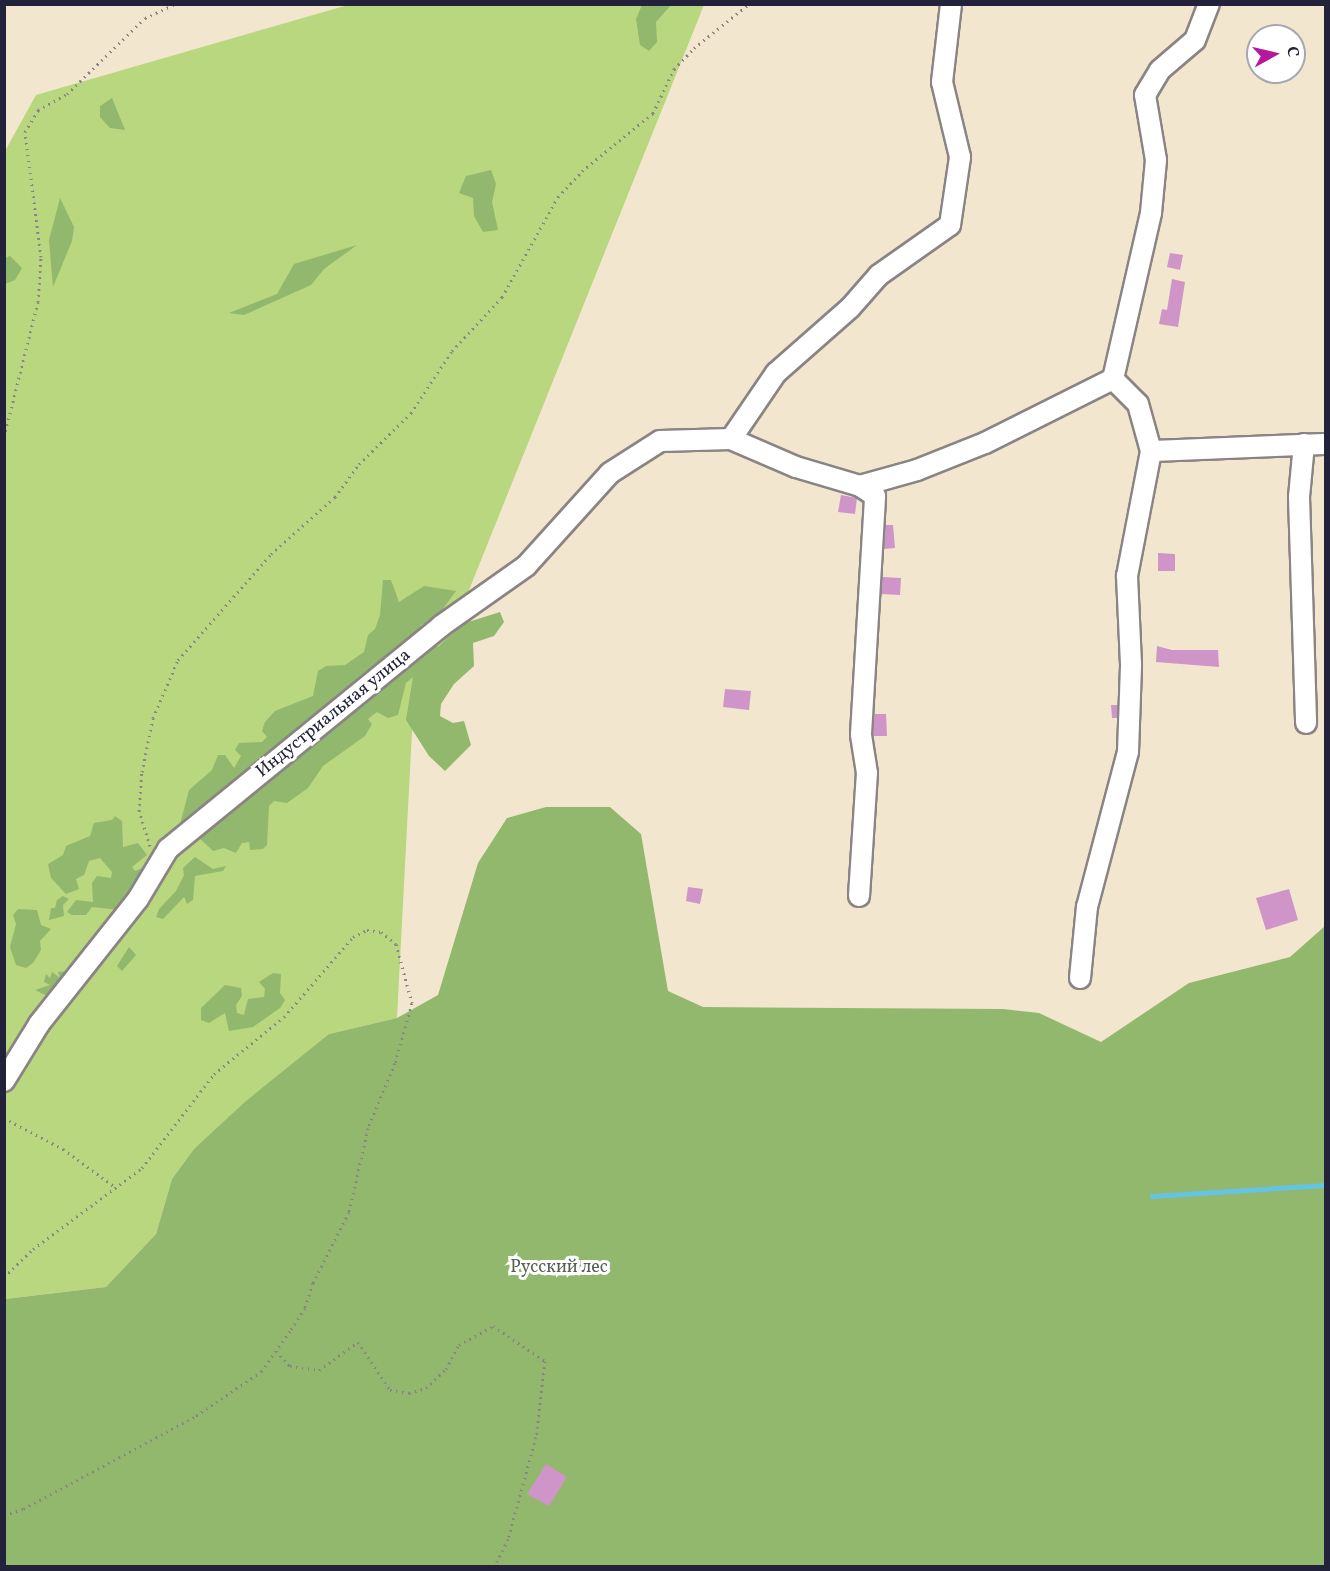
<!DOCTYPE html>
<html>
<head>
<meta charset="utf-8">
<style>
	body { margin:0 }
	#map { position:relative; width:1330px; height:1571px; overflow:hidden; background:#f2e7ce; font-family:Vollkorn,serif }
	div>[style] { position:absolute }
	.green>* { inset:0; background:#b8d77e }
	.forest>* { inset:0; background:#92b86d }
	.stream>* { height:4.5px; margin:-2.25px; padding:0 2.25px; transform-origin:2.25px; border-radius:2.25px; background:#64c5e3 }
	.building>* { inset:0; background:#cf94c8 }
	.path>* { height:3px; margin-top:-1.5px; transform-origin:0; background:repeating-linear-gradient(90deg,#8a8484 0 1.5px,transparent 0 6px) }
	.roads { filter:drop-shadow(2px 0 #8a8484) drop-shadow(-2px 0 #8a8484) drop-shadow(0 2px #8a8484) drop-shadow(0 -2px #8a8484) }
	.minor>* { height:20px; margin:-10px; padding:0 10px; transform-origin:10px; border-radius:10px; background:#fff }
	span { translate:-50% -50%; white-space:nowrap; text-align:center; line-height:1.15; -webkit-text-stroke:6px #fff; paint-order:stroke }
	.street-label { font-size:18px; color:#22223b }
	.park-label { font-size:18px; color:#566152 }
	.frame { position:absolute; inset:0; border:6px solid #22223b; pointer-events:none }
	.north { position:absolute; left:1246px; top:24px; width:60px; height:60px; box-sizing:border-box; background:#fff; border:2px solid #a7a7b1; border-radius:50%; rotate:82deg; font-size:16px; font-weight:700; line-height:24px; text-align:center; color:#22223b }
	.north::after { content:''; display:block; margin:auto; width:21px; height:27px; background:#b5179e; clip-path:polygon(50% 0,100% 100%,50% 72%,0 100%) }
</style>
</head>
<body>
<div id="map">
	<div class="green">
		<div style="clip-path:polygon(348px 5px,704px 5px,412px 732px,397px 1018px,329px 1034px,194px 1149px,172px 1179px,156px 1234px,106px 1287px,5px 1299px,5px 151px,36px 95px)"></div>
	</div>
	<div class="forest">
		<div style="clip-path:polygon(642px 5px,671px 5px,656px 22px,657px 42px,649px 51px,640px 45px,636px 19px)"></div>
		<div style="clip-path:polygon(112px 98px,125px 130px,110px 128px,100px 117px,100px 106px)"></div>
		<div style="clip-path:polygon(491px 170px,496px 184px,492px 202px,498px 230px,483px 232px,474px 216px,473px 198px,459px 193px,466px 176px)"></div>
		<div style="clip-path:polygon(60px 198px,74px 227px,72px 241px,53px 287px,49px 240px)"></div>
		<div style="clip-path:polygon(357px 245px,324px 269px,311px 285px,244px 315px,229px 313px,277px 294px,294px 264px)"></div>
		<div style="clip-path:polygon(10px 256px,22px 268px,15px 280px,5px 284px,5px 258px)"></div>
		<div style="clip-path:polygon(383px 580px,391px 580px,399px 602px,424px 586px,456px 591px,437px 617px,421px 625px,414px 640px,337px 704px,180px 824px,189px 790px,212px 770px,218px 755px,225px 755px,234px 768px,241px 756px,235px 750px,239px 743px,262px 742px,267px 737px,262px 731px,265px 722px,275px 711px,313px 696px,318px 671px,326px 666px,345px 665px,364px 652px,368px 635px,375px 629px,380px 615px)"></div>
		<div style="clip-path:polygon(500px 612px,504px 622px,494px 636px,473px 643px,474px 666px,454px 684px,441px 704px,440px 716px,453px 723px,464px 721px,471px 745px,445px 771px,429px 756px,406px 720px,413px 677px,406px 683px,398px 715px,388px 718px,377px 712px,368px 719px,372px 724px,365px 736px,323px 766px,308px 788px,287px 803px,274px 801px,269px 806px,267px 845px,263px 849px,250px 850px,249px 842px,242px 843px,236px 853px,224px 848px,213px 851px,197px 836px,434px 643px,438px 647px,462px 624px)"></div>
		<div style="clip-path:polygon(546px 807px,610px 807px,641px 834px,668px 991px,703px 1007px,1003px 1009px,1039px 1013px,1101px 1042px,1189px 983px,1290px 957px,1325px 926px,1325px 1566px,5px 1566px,5px 1299px,106px 1287px,156px 1234px,172px 1179px,194px 1149px,246px 1101px,329px 1034px,397px 1018px,438px 995px,478px 863px,507px 818px)"></div>
		<div style="clip-path:polygon(115px 816px,122px 821px,123px 847px,138px 843px,147px 855px,132px 867px,135px 871px,148px 866px,120px 910px,92px 907px,86px 915px,72px 915px,67px 912px,76px 900px,93px 902px,92px 883px,97px 876px,111px 878px,112px 872px,100px 858px,89px 861px,84px 875px,76px 879px,79px 889px,66px 894px,51px 878px,48px 864px,63px 855px,66px 846px,90px 836px,94px 823px,112px 820px)"></div>
		<div style="clip-path:polygon(195px 857px,213px 869px,226px 866px,223px 871px,195px 876px,193px 900px,187px 904px,184px 897px,163px 919px,156px 917px,159px 909px,176px 891px,184px 875px,183px 868px)"></div>
		<div style="clip-path:polygon(63px 896px,69px 899px,63px 905px,64px 916px,49px 920px,51px 908px,55px 908px,57px 900px)"></div>
		<div style="clip-path:polygon(18px 909px,37px 910px,41px 925px,51px 929px,40px 941px,41px 950px,33px 963px,26px 968px,16px 965px,10px 947px,16px 924px,13px 915px)"></div>
		<div style="clip-path:polygon(129px 947px,136px 955px,122px 971px,117px 966px)"></div>
		<div style="clip-path:polygon(67px 971px,60px 983px,56px 982px,54px 993px,45px 995px,35px 990px,50px 985px,44px 982px,46px 974px,50px 978px,52px 972px,60px 978px,58px 972px)"></div>
		<div style="clip-path:polygon(273px 973px,281px 974px,280px 993px,285px 1000px,280px 1008px,253px 1027px,229px 1031px,225px 1013px,209px 1023px,201px 1020px,201px 1008px,225px 985px,241px 988px,242px 996px,236px 1005px,237px 1013px,244px 1015px,248px 999px,264px 997px,265px 989px,259px 982px)"></div>
	</div>
	<div class="stream">
		<div style="left:1152px;top:1196px;width:174px;rotate:-3.6deg"></div>
	</div>
	<div class="building">
		<div style="clip-path:polygon(1170px 253px,1183px 255px,1180px 270px,1167px 267px)"></div>
		<div style="clip-path:polygon(1172px 279px,1185px 282px,1178px 327px,1159px 324px,1162px 309px,1167px 310px)"></div>
		<div style="clip-path:polygon(841px 495px,857px 498px,855px 514px,838px 512px)"></div>
		<div style="clip-path:polygon(885px 525px,893px 525px,895px 548px,884px 549px)"></div>
		<div style="clip-path:polygon(1158px 553px,1175px 554px,1175px 571px,1158px 571px)"></div>
		<div style="clip-path:polygon(882px 577px,901px 578px,900px 595px,881px 594px)"></div>
		<div style="clip-path:polygon(1157px 646px,1172px 650px,1218px 650px,1219px 667px,1156px 662px)"></div>
		<div style="clip-path:polygon(725px 689px,751px 691px,749px 710px,723px 707px)"></div>
		<div style="clip-path:polygon(1111px 705px,1118px 705px,1117px 718px,1112px 718px)"></div>
		<div style="clip-path:polygon(874px 714px,886px 714px,887px 736px,873px 736px)"></div>
		<div style="clip-path:polygon(688px 887px,703px 889px,700px 904px,686px 901px)"></div>
		<div style="clip-path:polygon(1289px 889px,1298px 920px,1266px 930px,1256px 898px)"></div>
		<div style="clip-path:polygon(546px 1464px,567px 1477px,549px 1506px,527px 1494px)"></div>
	</div>
	<div class="path">
		<div style="left:4px;top:437px;width:139px;rotate:-75.9deg"></div>
		<div style="left:38px;top:302px;width:45px;rotate:-86.2deg"></div>
		<div style="left:41px;top:257px;width:126px;rotate:-97.3deg"></div>
		<div style="left:25px;top:132px;width:26px;rotate:-59deg"></div>
		<div style="left:38px;top:110px;width:33px;rotate:-29deg"></div>
		<div style="left:67px;top:94px;width:109px;rotate:-44.3deg"></div>
		<div style="left:145px;top:18px;width:33px;rotate:-25deg"></div>
		<div style="left:150px;top:846px;width:37px;rotate:-107deg"></div>
		<div style="left:139px;top:811px;width:39px;rotate:-86deg"></div>
		<div style="left:142px;top:772px;width:55px;rotate:-78.5deg"></div>
		<div style="left:153px;top:718px;width:63px;rotate:-66.7deg"></div>
		<div style="left:178px;top:660px;width:141px;rotate:-48.7deg"></div>
		<div style="left:271px;top:554px;width:86px;rotate:-41.7deg"></div>
		<div style="left:335px;top:497px;width:41px;rotate:-54deg"></div>
		<div style="left:359px;top:464px;width:73px;rotate:-44.4deg"></div>
		<div style="left:411px;top:413px;width:74px;rotate:-56.5deg"></div>
		<div style="left:452px;top:351px;width:74px;rotate:-47.2deg"></div>
		<div style="left:502px;top:297px;width:115px;rotate:-60.8deg"></div>
		<div style="left:558px;top:197px;width:35px;rotate:-47deg"></div>
		<div style="left:582px;top:171px;width:92px;rotate:-39.2deg"></div>
		<div style="left:653px;top:113px;width:49px;rotate:-64.5deg"></div>
		<div style="left:674px;top:69px;width:29px;rotate:-46deg"></div>
		<div style="left:694px;top:48px;width:70px;rotate:-38.7deg"></div>
		<div style="left:4px;top:1118px;width:67px;rotate:27.7deg"></div>
		<div style="left:63px;top:1149px;width:64px;rotate:36.2deg"></div>
		<div style="left:4px;top:1277px;width:40px;rotate:-44deg"></div>
		<div style="left:33px;top:1249px;width:136px;rotate:-36.6deg"></div>
		<div style="left:142px;top:1168px;width:118px;rotate:-52.5deg"></div>
		<div style="left:214px;top:1074px;width:90px;rotate:-39.2deg"></div>
		<div style="left:284px;top:1017px;width:106px;rotate:-49.2deg"></div>
		<div style="left:353px;top:937px;width:16px;rotate:-27deg"></div>
		<div style="left:367px;top:930px;width:14px;rotate:8deg"></div>
		<div style="left:381px;top:932px;width:19px;rotate:39deg"></div>
		<div style="left:396px;top:944px;width:61px;rotate:74.8deg"></div>
		<div style="left:412px;top:1003px;width:62px;rotate:105.8deg"></div>
		<div style="left:395px;top:1063px;width:70px;rotate:112.6deg"></div>
		<div style="left:368px;top:1128px;width:86px;rotate:102.7deg"></div>
		<div style="left:349px;top:1212px;width:80px;rotate:116.9deg"></div>
		<div style="left:313px;top:1283px;width:26px;rotate:108deg"></div>
		<div style="left:305px;top:1308px;width:27px;rotate:123deg"></div>
		<div style="left:290px;top:1331px;width:49px;rotate:125deg"></div>
		<div style="left:262px;top:1371px;width:82px;rotate:145.9deg"></div>
		<div style="left:194px;top:1417px;width:194px;rotate:151.7deg"></div>
		<div style="left:23px;top:1509px;width:20px;rotate:162deg"></div>
		<div style="left:276px;top:1351px;width:21px;rotate:47deg"></div>
		<div style="left:290px;top:1366px;width:29px;rotate:8deg"></div>
		<div style="left:319px;top:1370px;width:48px;rotate:-35.7deg"></div>
		<div style="left:358px;top:1342px;width:58px;rotate:56.3deg"></div>
		<div style="left:390px;top:1390px;width:19px;rotate:9deg"></div>
		<div style="left:409px;top:1393px;width:18px;rotate:-16deg"></div>
		<div style="left:426px;top:1388px;width:28px;rotate:-44deg"></div>
		<div style="left:446px;top:1369px;width:27px;rotate:-62deg"></div>
		<div style="left:459px;top:1345px;width:39px;rotate:-29deg"></div>
		<div style="left:493px;top:1326px;width:63px;rotate:33.9deg"></div>
		<div style="left:545px;top:1361px;width:77px;rotate:96.8deg"></div>
		<div style="left:536px;top:1437px;width:106px;rotate:105.4deg"></div>
		<div style="left:508px;top:1539px;width:30px;rotate:116deg"></div>
	</div>
	<div class="roads">
		<div class="minor">
			<div style="left:1113px;top:379px;width:170px;rotate:-77.1deg"></div>
			<div style="left:1151px;top:213px;width:53px;rotate:-84.6deg"></div>
			<div style="left:1156px;top:160px;width:66px;rotate:-99.6deg"></div>
			<div style="left:1145px;top:95px;width:29px;rotate:-59deg"></div>
			<div style="left:1160px;top:70px;width:46px;rotate:-40.6deg"></div>
			<div style="left:1195px;top:40px;width:39px;rotate:-69deg"></div>
			<div style="left:731px;top:439px;width:80px;rotate:-55.7deg"></div>
			<div style="left:776px;top:373px;width:98px;rotate:-41.3deg"></div>
			<div style="left:850px;top:308px;width:44px;rotate:-48.7deg"></div>
			<div style="left:879px;top:275px;width:87px;rotate:-35.2deg"></div>
			<div style="left:950px;top:225px;width:69px;rotate:-81.6deg"></div>
			<div style="left:960px;top:157px;width:77px;rotate:-103.5deg"></div>
			<div style="left:942px;top:82px;width:79px;rotate:-83.4deg"></div>
			<div style="left:1304px;top:444px;width:53px;rotate:95.4deg"></div>
			<div style="left:1299px;top:497px;width:226px;rotate:88.2deg"></div>
			<div style="left:859px;top:896px;width:123px;rotate:-86.3deg"></div>
			<div style="left:867px;top:773px;width:39px;rotate:-99deg"></div>
			<div style="left:861px;top:734px;width:238px;rotate:-86.6deg"></div>
			<div style="left:875px;top:496px;width:18px;rotate:-146deg"></div>
			<div style="left:1080px;top:978px;width:71px;rotate:-84.4deg"></div>
			<div style="left:1087px;top:907px;width:160px;rotate:-75.2deg"></div>
			<div style="left:1128px;top:752px;width:88px;rotate:-88deg"></div>
			<div style="left:1131px;top:664px;width:88px;rotate:-92.6deg"></div>
			<div style="left:1127px;top:576px;width:127px;rotate:-79.1deg"></div>
			<div style="left:4px;top:1081px;width:67px;rotate:-58.4deg"></div>
			<div style="left:39px;top:1024px;width:159px;rotate:-51.6deg"></div>
			<div style="left:138px;top:899px;width:58px;rotate:-59deg"></div>
			<div style="left:168px;top:849px;width:353px;rotate:-39.2deg"></div>
			<div style="left:441px;top:626px;width:104px;rotate:-35.2deg"></div>
			<div style="left:526px;top:566px;width:125px;rotate:-47.9deg"></div>
			<div style="left:610px;top:473px;width:59px;rotate:-32.6deg"></div>
			<div style="left:660px;top:441px;width:71px;rotate:-1.6deg"></div>
			<div style="left:731px;top:439px;width:71px;rotate:23.3deg"></div>
			<div style="left:796px;top:467px;width:67px;rotate:16.5deg"></div>
			<div style="left:860px;top:486px;width:59px;rotate:-15.7deg"></div>
			<div style="left:917px;top:470px;width:73px;rotate:-21.7deg"></div>
			<div style="left:985px;top:443px;width:143px;rotate:-26.6deg"></div>
			<div style="left:1113px;top:379px;width:35px;rotate:45deg"></div>
			<div style="left:1138px;top:404px;width:49px;rotate:74.5deg"></div>
			<div style="left:1151px;top:451px;width:175px;rotate:-2.3deg"></div>
		</div>
	</div>
	<div class="street-label">
		<span style="left:334px;top:714px;rotate:-39deg">Индустриальная улица</span>
	</div>
	<div class="park-label">
		<span style="left:559px;top:1268px">Русский лес</span>
	</div>
	<div class="frame"></div>
	<div class="north">С</div>
</div>
</body>
</html>
